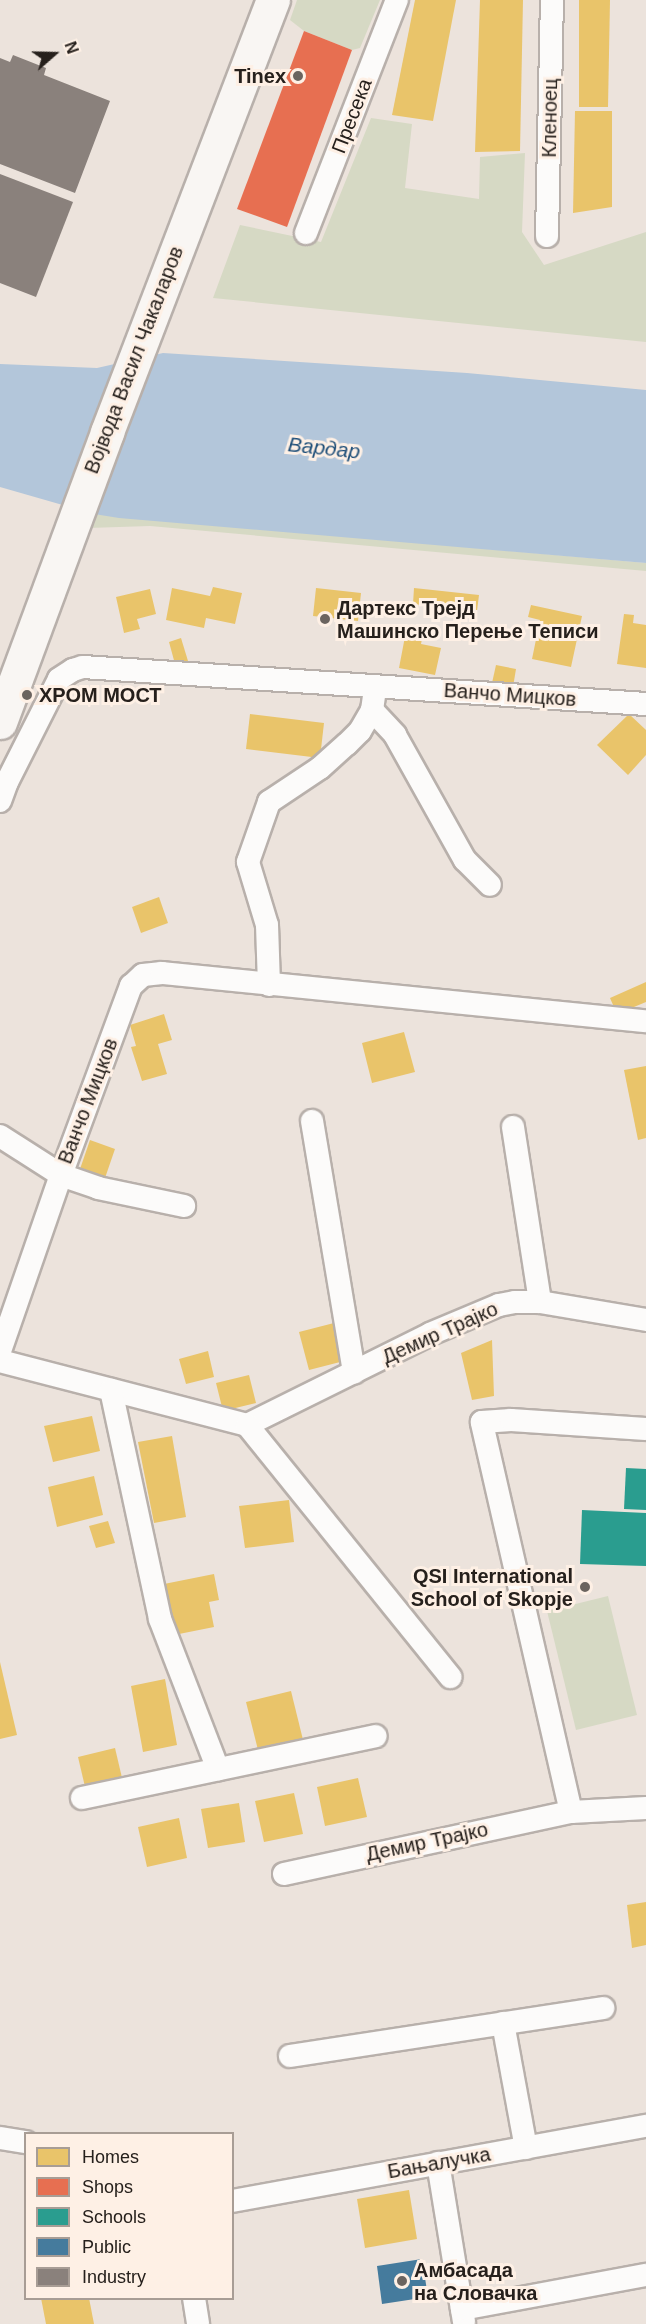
<!DOCTYPE html>
<html>
<head>
<meta charset="utf-8">
<style>
	body { margin:0 }
	#map { position:relative; width:646px; height:2324px; overflow:hidden; background:#ece3dc; font-family:Helvetica,sans-serif }
	div>[style] { position:absolute }
	.green>* { inset:0; background:#d6d9c4 }
	.water>* { inset:0; background:#b3c6da }
	.homes>* { inset:0; background:#e9c46a }
	.shops>* { inset:0; background:#e76f51 }
	.schools>* { inset:0; background:#2a9d8f }
	.public>* { inset:0; background:#457b9d }
	.industry>* { inset:0; background:#8a817c }
	.roads { filter:drop-shadow(2px 0 #b8b0ab) drop-shadow(-2px 0 #b8b0ab) drop-shadow(0 2px #b8b0ab) drop-shadow(0 -2px #b8b0ab) }
	.street>* { height:22px; margin:-11px; padding:0 11px; transform-origin:11px; border-radius:11px; background:#fcfbfa }
	.secondary>* { height:33px; margin:-16.5px; padding:0 16.5px; transform-origin:16.5px; border-radius:16.5px; background:#f9f6f3 }
	.dots>* { width:16px; height:16px; translate:-50% -50%; box-sizing:border-box; border:3px solid #fef0e5; border-radius:50% }
	span { translate:-50% -50%; white-space:nowrap; text-align:center; line-height:1.15; -webkit-text-stroke:6px #fef0e5; paint-order:stroke }
	.poi-label { font-size:20px; color:#26201c; font-weight:700 }
	.right { translate:-100% -50%; text-align:right }
	.left { translate:0 -50%; text-align:left }
	.street-label { font-size:20px; color:#26201c }
	.water-label { font-size:21px; color:#1e4e78; font-style:italic }
	.legend { position:absolute; left:24px; top:2132px; width:210px; height:168px; box-sizing:border-box; background:#fef0e5; border:2px solid #a89d95; margin:0; padding:8px 10px; list-style:none; font-size:18px; color:#26201c }
	.legend li { display:flex; align-items:center; gap:12px; height:30px }
	.legend b { width:30px; border:2px solid #a89d95 }
	.north { position:absolute; left:24px; top:24px; width:60px; height:60px; -webkit-text-stroke:4px #fef0e5; paint-order:stroke; rotate:70deg; font-size:16px; font-weight:700; line-height:24px; text-align:center; color:#26201c }
	.north::after { content:''; display:block; margin:auto; width:21px; height:27px; background:#26201c; clip-path:polygon(50% 0,100% 100%,50% 72%,0 100%) }
</style>
</head>
<body>
<div id="map">
	<div class="green">
		<div style="clip-path:polygon(297px 0,380px 0,360px 48px,352px 50px,304px 31px,290px 20px)"></div>
		<div style="clip-path:polygon(371px 118px,412px 124px,405px 188px,479px 199px,480px 157px,525px 153px,522px 232px,544px 265px,646px 232px,646px 342px,213px 298px,240px 225px,321px 242px)"></div>
		<div style="clip-path:polygon(94px 514px,646px 563px,646px 571px,150px 526px,88px 528px)"></div>
		<div style="clip-path:polygon(608px 1596px,637px 1715px,576px 1730px,547px 1611px)"></div>
	</div>
	<div class="water">
		<div style="clip-path:polygon(163px 353px,467px 373px,646px 390px,646px 563px,119px 518px,94px 514px,0 487px,0 364px,97px 368px)"></div>
	</div>
	<div class="homes">
		<div style="clip-path:polygon(415px 0,456px 0,433px 121px,392px 115px)"></div>
		<div style="clip-path:polygon(480px 0,523px 0,520px 151px,475px 152px)"></div>
		<div style="clip-path:polygon(579px 0,610px 0,608px 107px,579px 107px)"></div>
		<div style="clip-path:polygon(575px 111px,612px 111px,612px 207px,573px 213px)"></div>
		<div style="clip-path:polygon(213px 587px,242px 593px,235px 624px,206px 618px,204px 628px,166px 620px,172px 588px,210px 596px)"></div>
		<div style="clip-path:polygon(316px 588px,361px 593px,358px 621px,313px 616px)"></div>
		<div style="clip-path:polygon(414px 588px,479px 595px,477px 611px,413px 604px)"></div>
		<div style="clip-path:polygon(150px 589px,156px 614px,137px 619px,140px 629px,124px 633px,116px 597px)"></div>
		<div style="clip-path:polygon(531px 605px,582px 616px,571px 667px,532px 659px,540px 620px,528px 617px)"></div>
		<div style="clip-path:polygon(624px 614px,634px 615px,633px 623px,646px 625px,646px 668px,617px 664px)"></div>
		<div style="clip-path:polygon(407px 626px,424px 629px,421px 644px,441px 648px,435px 675px,399px 668px)"></div>
		<div style="clip-path:polygon(181px 638px,188px 661px,175px 664px,169px 642px)"></div>
		<div style="clip-path:polygon(496px 665px,516px 669px,513px 687px,492px 683px)"></div>
		<div style="clip-path:polygon(250px 714px,324px 723px,320px 758px,246px 749px)"></div>
		<div style="clip-path:polygon(629px 714px,646px 730px,646px 755px,628px 775px,597px 745px)"></div>
		<div style="clip-path:polygon(159px 897px,168px 923px,141px 933px,132px 907px)"></div>
		<div style="clip-path:polygon(646px 982px,646px 1002px,617px 1014px,610px 998px)"></div>
		<div style="clip-path:polygon(164px 1014px,172px 1040px,158px 1044px,167px 1074px,142px 1081px,131px 1047px,136px 1046px,130px 1025px)"></div>
		<div style="clip-path:polygon(404px 1032px,415px 1072px,372px 1083px,362px 1043px)"></div>
		<div style="clip-path:polygon(646px 1066px,646px 1138px,638px 1140px,624px 1070px)"></div>
		<div style="clip-path:polygon(90px 1140px,115px 1149px,105px 1178px,80px 1169px)"></div>
		<div style="clip-path:polygon(334px 1323px,344px 1361px,309px 1370px,299px 1332px)"></div>
		<div style="clip-path:polygon(492px 1340px,494px 1396px,472px 1400px,461px 1353px)"></div>
		<div style="clip-path:polygon(208px 1351px,214px 1377px,186px 1384px,179px 1359px)"></div>
		<div style="clip-path:polygon(249px 1375px,256px 1403px,223px 1411px,216px 1383px)"></div>
		<div style="clip-path:polygon(92px 1416px,100px 1451px,53px 1462px,44px 1426px)"></div>
		<div style="clip-path:polygon(172px 1436px,186px 1517px,154px 1523px,138px 1442px)"></div>
		<div style="clip-path:polygon(94px 1476px,103px 1515px,57px 1527px,48px 1487px)"></div>
		<div style="clip-path:polygon(289px 1500px,294px 1542px,245px 1548px,239px 1506px)"></div>
		<div style="clip-path:polygon(108px 1521px,115px 1543px,96px 1548px,89px 1526px)"></div>
		<div style="clip-path:polygon(214px 1574px,219px 1600px,209px 1602px,214px 1627px,174px 1635px,164px 1584px)"></div>
		<div style="clip-path:polygon(0 1662px,17px 1735px,0 1739px)"></div>
		<div style="clip-path:polygon(165px 1679px,177px 1745px,143px 1752px,131px 1686px)"></div>
		<div style="clip-path:polygon(291px 1691px,304px 1744px,259px 1754px,246px 1702px)"></div>
		<div style="clip-path:polygon(115px 1748px,123px 1782px,86px 1791px,78px 1757px)"></div>
		<div style="clip-path:polygon(358px 1778px,367px 1817px,325px 1826px,317px 1787px)"></div>
		<div style="clip-path:polygon(294px 1793px,303px 1834px,264px 1842px,255px 1801px)"></div>
		<div style="clip-path:polygon(239px 1803px,245px 1842px,208px 1848px,201px 1809px)"></div>
		<div style="clip-path:polygon(179px 1818px,187px 1858px,147px 1867px,138px 1827px)"></div>
		<div style="clip-path:polygon(646px 1902px,646px 1945px,632px 1948px,627px 1905px)"></div>
		<div style="clip-path:polygon(409px 2190px,417px 2239px,365px 2248px,357px 2199px)"></div>
		<div style="clip-path:polygon(41px 2298px,89px 2298px,94px 2324px,46px 2324px)"></div>
	</div>
	<div class="shops">
		<div style="clip-path:polygon(304px 31px,352px 50px,287px 227px,237px 209px)"></div>
	</div>
	<div class="schools">
		<div style="clip-path:polygon(626px 1468px,646px 1469px,646px 1510px,624px 1509px)"></div>
		<div style="clip-path:polygon(582px 1510px,646px 1513px,646px 1566px,580px 1564px)"></div>
	</div>
	<div class="public">
		<div style="clip-path:polygon(422px 2259px,428px 2297px,382px 2304px,377px 2266px)"></div>
	</div>
	<div class="industry">
		<div style="clip-path:polygon(13px 55px,46px 68px,44px 75px,110px 101px,75px 193px,0 164px,0 58px,10px 62px)"></div>
		<div style="clip-path:polygon(0 174px,73px 202px,36px 297px,0 283px)"></div>
	</div>
	<div class="roads">
		<div class="street">
			<div style="left:306px;top:233px;width:250px;rotate:-68.7deg"></div>
			<div style="left:547px;top:236px;width:236px;rotate:-88.8deg"></div>
			<div style="left:374px;top:696px;width:14px;rotate:98deg"></div>
			<div style="left:372px;top:710px;width:34px;rotate:47deg"></div>
			<div style="left:395px;top:735px;width:143px;rotate:60.8deg"></div>
			<div style="left:465px;top:860px;width:35px;rotate:45deg"></div>
			<div style="left:0;top:801px;width:20px;rotate:-70deg"></div>
			<div style="left:7px;top:782px;width:115px;rotate:-63.2deg"></div>
			<div style="left:59px;top:679px;width:17px;rotate:-33deg"></div>
			<div style="left:73px;top:670px;width:10px;rotate:-17deg"></div>
			<div style="left:83px;top:667px;width:564px;rotate:3.76deg"></div>
			<div style="left:269px;top:985px;width:60px;rotate:-91.9deg"></div>
			<div style="left:267px;top:925px;width:66px;rotate:-106.8deg"></div>
			<div style="left:248px;top:862px;width:64px;rotate:-70.7deg"></div>
			<div style="left:269px;top:802px;width:61px;rotate:-33.7deg"></div>
			<div style="left:320px;top:768px;width:36px;rotate:-42deg"></div>
			<div style="left:347px;top:744px;width:18px;rotate:-45deg"></div>
			<div style="left:360px;top:731px;width:24px;rotate:-60deg"></div>
			<div style="left:312px;top:1121px;width:255px;rotate:80.5deg"></div>
			<div style="left:513px;top:1127px;width:177px;rotate:81.2deg"></div>
			<div style="left:0;top:1136px;width:72px;rotate:32.6deg"></div>
			<div style="left:61px;top:1175px;width:39px;rotate:19deg"></div>
			<div style="left:98px;top:1188px;width:88px;rotate:11.8deg"></div>
			<div style="left:0;top:1351px;width:186px;rotate:-70.9deg"></div>
			<div style="left:61px;top:1175px;width:202px;rotate:-69.7deg"></div>
			<div style="left:131px;top:986px;width:16px;rotate:-43deg"></div>
			<div style="left:143px;top:975px;width:19px;rotate:-6deg"></div>
			<div style="left:162px;top:973px;width:486px;rotate:5.7deg"></div>
			<div style="left:0;top:1361px;width:255px;rotate:14.5deg"></div>
			<div style="left:247px;top:1425px;width:204px;rotate:-26.4deg"></div>
			<div style="left:430px;top:1334px;width:75px;rotate:-22.8deg"></div>
			<div style="left:499px;top:1305px;width:16px;rotate:-11deg"></div>
			<div style="left:515px;top:1302px;width:25px"></div>
			<div style="left:540px;top:1302px;width:108px;rotate:9.6deg"></div>
			<div style="left:111px;top:1390px;width:234px;rotate:77.9deg"></div>
			<div style="left:160px;top:1619px;width:161px;rotate:68.9deg"></div>
			<div style="left:247px;top:1425px;width:324px;rotate:51.1deg"></div>
			<div style="left:82px;top:1798px;width:300px;rotate:-11.9deg"></div>
			<div style="left:571px;top:1812px;width:400px;rotate:-102.9deg"></div>
			<div style="left:482px;top:1422px;width:29px;rotate:-4deg"></div>
			<div style="left:511px;top:1420px;width:135px;rotate:3.8deg"></div>
			<div style="left:284px;top:1874px;width:294px;rotate:-12.2deg"></div>
			<div style="left:571px;top:1812px;width:75px;rotate:-3.1deg"></div>
			<div style="left:503px;top:2023px;width:127px;rotate:79.6deg"></div>
			<div style="left:290px;top:2056px;width:317px;rotate:-8.7deg"></div>
			<div style="left:0;top:2138px;width:26px;rotate:9deg"></div>
			<div style="left:438px;top:2163px;width:161px;rotate:80.7deg"></div>
			<div style="left:232px;top:2201px;width:421px;rotate:-10.3deg"></div>
			<div style="left:194px;top:2298px;width:26px;rotate:81deg"></div>
			<div style="left:462px;top:2309px;width:187px;rotate:-10.5deg"></div>
		</div>
		<div class="secondary">
			<div style="left:0;top:722px;width:309px;rotate:-69.7deg"></div>
			<div style="left:107px;top:432px;width:463px;rotate:-69deg"></div>
		</div>
	</div>
	<div class="dots">
		<div style="left:298px;top:76px;background:#6b645f"></div>
		<div style="left:325px;top:619px;background:#6b645f"></div>
		<div style="left:27px;top:695px;background:#6b645f"></div>
		<div style="left:585px;top:1587px;background:#6b645f"></div>
		<div style="left:402px;top:2281px;background:#6b645f"></div>
	</div>
	<div class="poi-label">
		<span class="right" style="left:286px;top:76px">Tinex</span>
		<span class="left" style="left:337px;top:620px">Дартекс Трејд<br>Машинско Перење Теписи</span>
		<span class="left" style="left:39px;top:695px">ХРОМ МОСТ</span>
		<span class="right" style="left:573px;top:1588px">QSI International<br>School of Skopje</span>
		<span class="left" style="left:414px;top:2282px">Амбасада<br>на Словачка</span>
	</div>
	<div class="street-label">
		<span style="left:352px;top:116px;rotate:-69deg">Пресека</span>
		<span style="left:550px;top:118px;rotate:-89deg">Кленоец</span>
		<span style="left:134px;top:360px;rotate:-69deg">Војвода Васил Чакаларов</span>
		<span style="left:510px;top:695px;rotate:4deg">Ванчо Мицков</span>
		<span style="left:88px;top:1101px;rotate:-69deg">Ванчо Мицков</span>
		<span style="left:440px;top:1333px;rotate:-24deg">Демир Трајко</span>
		<span style="left:427px;top:1842px;rotate:-12deg">Демир Трајко</span>
		<span style="left:439px;top:2163px;rotate:-10deg">Бањалучка</span>
	</div>
	<div class="water-label">
		<span style="left:324px;top:448px;rotate:6deg">Вардар</span>
	</div>
	<ul class="legend">
	<li><b style="height:16px;background:#e9c46a"></b>Homes</li>
	<li><b style="height:16px;background:#e76f51"></b>Shops</li>
	<li><b style="height:16px;background:#2a9d8f"></b>Schools</li>
	<li><b style="height:16px;background:#457b9d"></b>Public</li>
	<li><b style="height:16px;background:#8a817c"></b>Industry</li>
	</ul>
	<div class="north">N</div>
</div>
</body>
</html>
